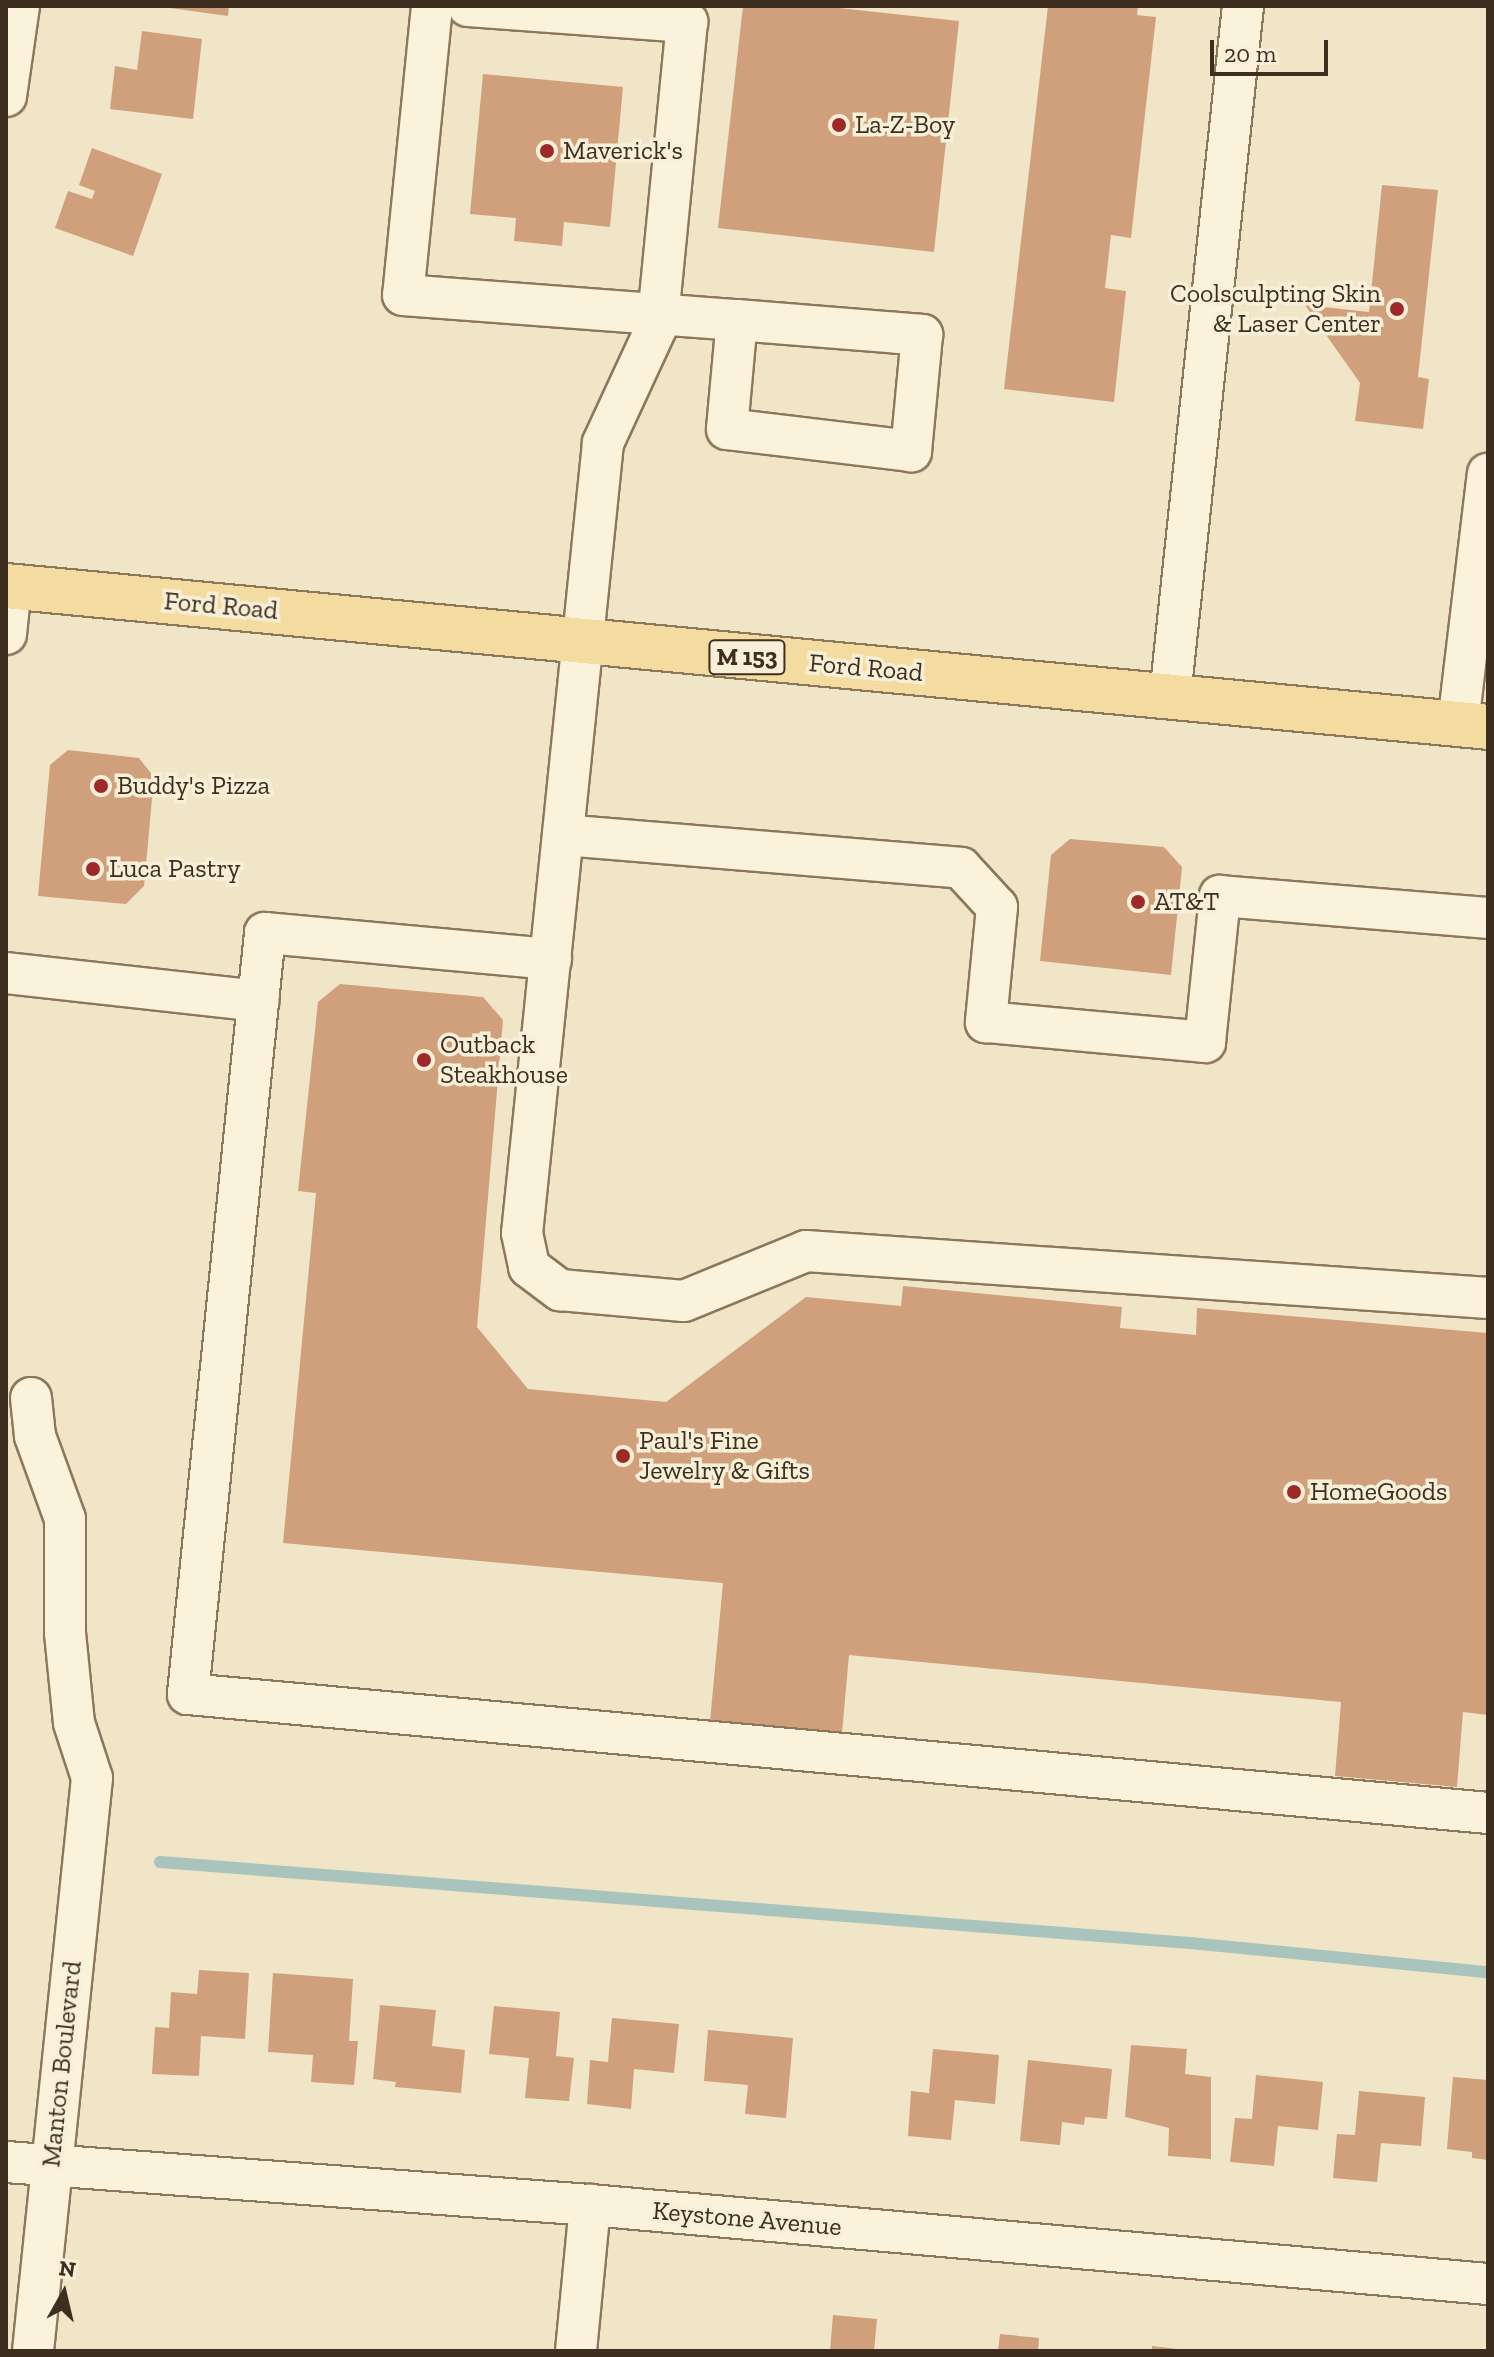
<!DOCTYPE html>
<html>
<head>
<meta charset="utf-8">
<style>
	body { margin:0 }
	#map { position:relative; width:1494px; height:2357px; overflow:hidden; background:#f0e5c7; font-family:"Zilla Slab",serif }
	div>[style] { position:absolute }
	.stream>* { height:12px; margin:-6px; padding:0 6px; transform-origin:6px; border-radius:6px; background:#a8c4bc }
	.building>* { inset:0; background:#d0a07c }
	.roads { filter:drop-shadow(2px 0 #8d775b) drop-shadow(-2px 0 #8d775b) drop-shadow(0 2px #8d775b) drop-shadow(0 -2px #8d775b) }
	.minor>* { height:40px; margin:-20px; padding:0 20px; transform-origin:20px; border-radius:20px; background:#faf2db }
	.major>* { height:44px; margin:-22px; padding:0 22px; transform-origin:22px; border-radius:22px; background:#f4db9f }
	.dots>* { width:22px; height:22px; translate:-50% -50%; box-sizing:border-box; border:4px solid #f7efd7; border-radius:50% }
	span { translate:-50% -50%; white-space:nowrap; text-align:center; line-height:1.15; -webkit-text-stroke:7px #f7efd7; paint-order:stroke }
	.shield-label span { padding:2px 6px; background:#f7efd7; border:2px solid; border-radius:6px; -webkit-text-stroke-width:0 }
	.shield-label { font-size:24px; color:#3d2e20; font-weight:700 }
	.poi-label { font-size:26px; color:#3d2e20 }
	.left { translate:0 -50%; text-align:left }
	.right { translate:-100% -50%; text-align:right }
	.street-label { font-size:26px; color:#3d2e20 }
	.frame { position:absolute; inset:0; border:8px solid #3d2e20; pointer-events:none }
	.north { position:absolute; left:24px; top:2253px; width:80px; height:80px; -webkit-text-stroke:6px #f7efd7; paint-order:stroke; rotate:8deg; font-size:22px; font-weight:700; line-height:32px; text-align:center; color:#3d2e20 }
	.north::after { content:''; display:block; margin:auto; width:28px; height:36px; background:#3d2e20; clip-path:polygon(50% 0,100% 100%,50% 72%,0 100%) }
	.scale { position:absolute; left:1210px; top:40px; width:118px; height:36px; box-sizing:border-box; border:4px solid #3d2e20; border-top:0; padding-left:10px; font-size:24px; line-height:28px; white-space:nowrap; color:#3d2e20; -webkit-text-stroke:6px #f7efd7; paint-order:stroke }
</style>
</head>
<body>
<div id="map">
	<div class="stream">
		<div style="left:160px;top:1862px;width:1033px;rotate:4.5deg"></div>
		<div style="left:1190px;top:1943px;width:299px;rotate:5.6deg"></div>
	</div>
	<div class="building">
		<div style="clip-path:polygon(155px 6px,229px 6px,228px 16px)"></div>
		<div style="clip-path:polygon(743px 6px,820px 6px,959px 21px,934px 252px,718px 228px)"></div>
		<div style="clip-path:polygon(1048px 6px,1138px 6px,1137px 15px,1156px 17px,1131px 238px,1111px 235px,1105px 288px,1126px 291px,1114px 402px,1004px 389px)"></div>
		<div style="clip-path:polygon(142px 31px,202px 39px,193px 119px,110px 109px,115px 66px,137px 70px)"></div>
		<div style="clip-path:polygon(483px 74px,623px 87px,610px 227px,564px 222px,562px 246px,514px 241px,516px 218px,470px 214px)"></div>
		<div style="clip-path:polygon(92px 148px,162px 174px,133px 256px,55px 228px,68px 191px,92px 199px,95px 191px,79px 185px)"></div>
		<div style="clip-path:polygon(1382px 185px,1438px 190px,1418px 377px,1429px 379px,1423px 429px,1355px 421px,1360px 383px,1305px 305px,1369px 312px)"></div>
		<div style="clip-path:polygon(68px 750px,139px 758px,154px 777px,144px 886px,126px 904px,38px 896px,50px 765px)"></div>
		<div style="clip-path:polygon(1070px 839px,1164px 847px,1182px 867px,1171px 975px,1040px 961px,1051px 855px)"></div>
		<div style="clip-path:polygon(340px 984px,483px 997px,503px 1020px,477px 1327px,528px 1389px,666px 1402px,806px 1297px,901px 1306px,903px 1286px,1122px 1307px,1120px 1328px,1196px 1335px,1197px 1308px,1488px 1333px,1488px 1715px,1463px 1712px,1457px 1787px,1335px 1776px,1341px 1702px,849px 1655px,842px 1733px,710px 1721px,723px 1583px,283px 1543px,316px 1193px,298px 1191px,318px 1002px)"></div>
		<div style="clip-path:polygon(199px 1970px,249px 1973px,245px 2039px,201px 2036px,199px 2076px,152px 2074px,155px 2027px,169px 2028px,171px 1992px,197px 1994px)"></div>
		<div style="clip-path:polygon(273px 1973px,353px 1979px,349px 2041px,358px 2041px,354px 2085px,311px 2082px,313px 2055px,268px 2052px)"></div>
		<div style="clip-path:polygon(380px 2005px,436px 2010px,432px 2046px,465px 2050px,461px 2093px,395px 2087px,396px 2082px,373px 2079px)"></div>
		<div style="clip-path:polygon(494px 2006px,560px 2012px,556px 2056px,574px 2058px,569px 2101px,525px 2098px,529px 2058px,489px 2054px)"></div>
		<div style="clip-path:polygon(612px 2018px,679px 2024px,674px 2073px,634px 2069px,631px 2109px,587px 2104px,590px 2060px,608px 2062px)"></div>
		<div style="clip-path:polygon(708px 2030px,793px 2038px,786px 2118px,745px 2114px,748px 2085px,704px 2081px)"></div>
		<div style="clip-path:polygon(1131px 2045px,1187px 2049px,1185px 2074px,1211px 2077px,1211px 2159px,1168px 2156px,1169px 2128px,1125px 2117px)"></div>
		<div style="clip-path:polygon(933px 2049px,999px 2055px,995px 2104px,955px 2100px,951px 2140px,908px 2136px,911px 2091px,929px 2093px)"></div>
		<div style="clip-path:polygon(1028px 2060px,1112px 2069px,1107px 2119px,1085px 2117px,1084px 2125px,1062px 2122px,1060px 2145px,1020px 2141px)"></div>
		<div style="clip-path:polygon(1256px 2075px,1323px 2082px,1318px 2130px,1278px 2126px,1274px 2166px,1230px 2162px,1235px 2118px,1252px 2119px)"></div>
		<div style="clip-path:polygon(1453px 2077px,1488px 2080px,1488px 2160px,1472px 2158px,1472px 2152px,1447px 2149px)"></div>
		<div style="clip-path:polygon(1359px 2091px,1425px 2097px,1421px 2146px,1381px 2143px,1377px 2182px,1333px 2178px,1337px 2134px,1355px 2135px)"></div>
		<div style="clip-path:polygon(833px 2315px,877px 2319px,874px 2351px,830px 2351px)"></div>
		<div style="clip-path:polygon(1000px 2334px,1039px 2338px,1038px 2351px,998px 2351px)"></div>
		<div style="clip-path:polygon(1152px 2346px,1178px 2349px,1178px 2351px,1152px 2351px)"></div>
	</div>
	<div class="roads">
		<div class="minor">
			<div style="left:432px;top:6px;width:290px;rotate:95.7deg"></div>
			<div style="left:403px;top:295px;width:335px;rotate:4.3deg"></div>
			<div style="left:737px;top:320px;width:186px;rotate:4.6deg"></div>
			<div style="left:922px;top:335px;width:117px;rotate:95.4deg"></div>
			<div style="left:911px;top:451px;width:185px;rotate:-173.2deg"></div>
			<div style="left:727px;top:429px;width:109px;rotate:-84.8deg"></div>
			<div style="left:468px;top:6px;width:220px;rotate:4.2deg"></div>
			<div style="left:687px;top:22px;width:305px;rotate:95.6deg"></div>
			<div style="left:657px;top:326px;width:129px;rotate:114.8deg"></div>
			<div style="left:603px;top:443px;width:794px;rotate:95.85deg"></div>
			<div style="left:522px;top:1233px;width:35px;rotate:78deg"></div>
			<div style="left:529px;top:1267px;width:39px;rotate:37deg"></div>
			<div style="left:560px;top:1290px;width:124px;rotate:5.1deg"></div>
			<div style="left:684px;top:1301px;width:132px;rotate:-22.3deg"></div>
			<div style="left:806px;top:1251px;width:684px;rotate:3.94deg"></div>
			<div style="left:6px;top:96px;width:91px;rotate:-81.8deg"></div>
			<div style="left:6px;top:634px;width:48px;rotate:-84.1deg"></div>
			<div style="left:1170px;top:697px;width:695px;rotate:-83.97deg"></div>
			<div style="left:1458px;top:724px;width:252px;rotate:-83.2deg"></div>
			<div style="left:563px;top:835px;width:399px;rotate:4.7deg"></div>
			<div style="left:961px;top:868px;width:53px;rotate:47.3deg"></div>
			<div style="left:997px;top:907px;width:116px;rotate:95.5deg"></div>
			<div style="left:986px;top:1022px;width:220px;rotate:5.2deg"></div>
			<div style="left:1205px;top:1042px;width:147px;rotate:-84.1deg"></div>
			<div style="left:1220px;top:896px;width:269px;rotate:4.7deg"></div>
			<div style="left:551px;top:959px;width:287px;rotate:-174.8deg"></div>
			<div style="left:265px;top:933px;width:765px;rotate:95.78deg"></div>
			<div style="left:188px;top:1694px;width:1305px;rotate:5.23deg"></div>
			<div style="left:6px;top:973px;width:254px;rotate:6.3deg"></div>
			<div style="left:31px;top:1398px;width:38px;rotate:84deg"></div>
			<div style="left:35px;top:1436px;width:88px;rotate:70.1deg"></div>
			<div style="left:65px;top:1519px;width:114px;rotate:90deg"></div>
			<div style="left:65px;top:1633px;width:90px;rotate:84.3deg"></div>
			<div style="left:74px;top:1723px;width:58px;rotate:71.9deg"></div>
			<div style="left:92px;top:1778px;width:576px;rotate:95.88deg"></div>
			<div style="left:6px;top:2162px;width:586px;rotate:4.21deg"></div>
			<div style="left:590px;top:2205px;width:901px;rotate:5.03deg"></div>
			<div style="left:576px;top:2351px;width:147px;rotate:-84.5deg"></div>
		</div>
		<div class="major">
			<div style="left:6px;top:586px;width:1489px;rotate:5.43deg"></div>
		</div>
	</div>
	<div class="dots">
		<div style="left:839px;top:125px;background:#9f2928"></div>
		<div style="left:547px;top:151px;background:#9f2928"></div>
		<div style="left:1397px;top:309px;background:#9f2928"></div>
		<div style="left:101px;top:786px;background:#9f2928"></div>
		<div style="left:93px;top:869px;background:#9f2928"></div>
		<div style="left:1138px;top:902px;background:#9f2928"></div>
		<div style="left:424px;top:1060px;background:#9f2928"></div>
		<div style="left:623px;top:1456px;background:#9f2928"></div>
		<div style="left:1294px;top:1492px;background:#9f2928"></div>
	</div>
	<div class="shield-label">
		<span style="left:747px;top:657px">M 153</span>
	</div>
	<div class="poi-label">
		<span class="left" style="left:855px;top:125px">La-Z-Boy</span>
		<span class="left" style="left:563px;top:151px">Maverick's</span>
		<span class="right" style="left:1381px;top:309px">Coolsculpting Skin<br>&amp; Laser Center</span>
		<span class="left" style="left:117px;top:786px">Buddy's Pizza</span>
		<span class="left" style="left:109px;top:869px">Luca Pastry</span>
		<span class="left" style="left:1154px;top:902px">AT&amp;T</span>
		<span class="left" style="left:440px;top:1060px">Outback<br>Steakhouse</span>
		<span class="left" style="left:639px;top:1456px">Paul's Fine<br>Jewelry &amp; Gifts</span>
		<span class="left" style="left:1310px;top:1492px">HomeGoods</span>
	</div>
	<div class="street-label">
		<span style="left:221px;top:606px;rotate:5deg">Ford Road</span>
		<span style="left:866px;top:668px;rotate:5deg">Ford Road</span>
		<span style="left:62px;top:2064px;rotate:-84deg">Manton Boulevard</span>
		<span style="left:747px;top:2219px;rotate:5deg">Keystone Avenue</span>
	</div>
	<div class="frame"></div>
	<div class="north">N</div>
	<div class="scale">20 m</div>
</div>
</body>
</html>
